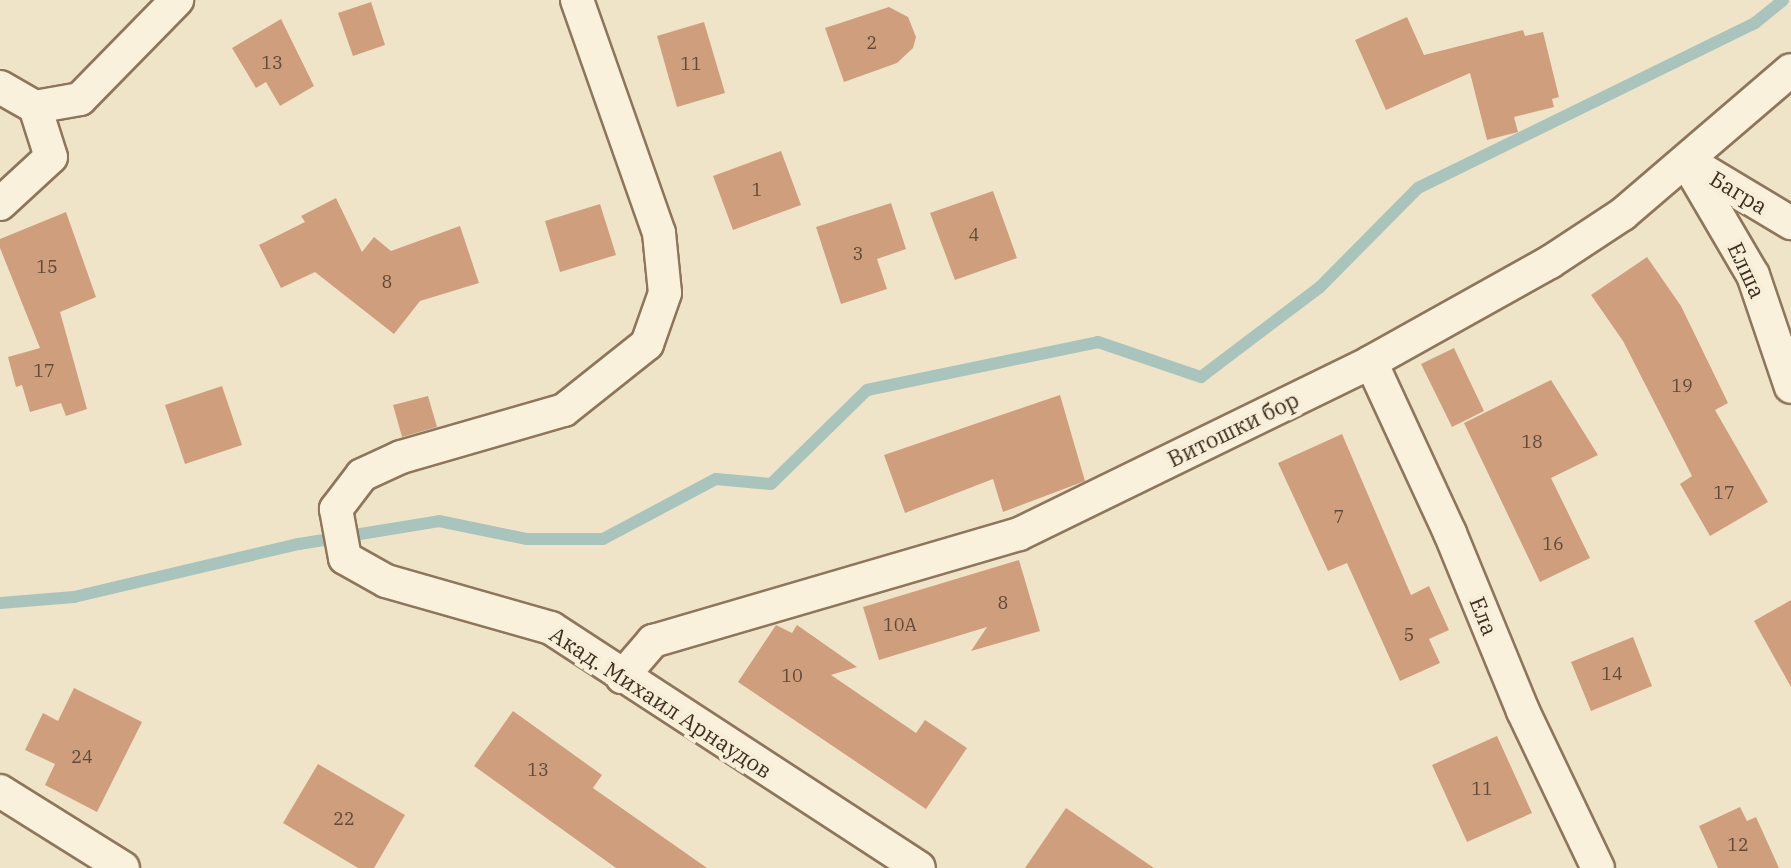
<!DOCTYPE html>
<html>
<head>
<meta charset="utf-8">
<style>
	body { margin:0 }
	#map { position:relative; width:1791px; height:868px; overflow:hidden; background:#f0e4c8; font-family:"IBM Plex Serif",serif }
	div>[style] { position:absolute }
	.stream>* { height:12px; margin:-6px; padding:0 6px; transform-origin:6px; border-radius:6px; background:#a9c4bc }
	.building>* { inset:0; background:#cf9f7d }
	.roads { filter:drop-shadow(2px 0 #8d765c) drop-shadow(-2px 0 #8d765c) drop-shadow(0 2px #8d765c) drop-shadow(0 -2px #8d765c) }
	.street>* { height:32px; margin:-16px; padding:0 16px; transform-origin:16px; border-radius:16px; background:#faf1dc }
	span { translate:-50% -50%; white-space:nowrap; text-align:center; line-height:1.15; -webkit-text-stroke:8px #f7eed8; paint-order:stroke }
	.number-label { font-size:18px; color:#624a37 }
	.number-label span { -webkit-text-stroke-width:0 }
	.street-label { font-size:22px; color:#3d2e20 }
</style>
</head>
<body>
<div id="map">
	<div class="stream">
		<div style="left:0;top:603px;width:74px;rotate:-4.6deg"></div>
		<div style="left:74px;top:597px;width:231px;rotate:-13.3deg"></div>
		<div style="left:299px;top:544px;width:142px;rotate:-9.3deg"></div>
		<div style="left:439px;top:521px;width:90px;rotate:11.6deg"></div>
		<div style="left:527px;top:539px;width:76px"></div>
		<div style="left:603px;top:539px;width:128px;rotate:-28deg"></div>
		<div style="left:716px;top:479px;width:55px;rotate:5.2deg"></div>
		<div style="left:771px;top:484px;width:134px;rotate:-44.4deg"></div>
		<div style="left:867px;top:390px;width:236px;rotate:-11.7deg"></div>
		<div style="left:1098px;top:342px;width:109px;rotate:18.8deg"></div>
		<div style="left:1201px;top:377px;width:149px;rotate:-37.1deg"></div>
		<div style="left:1320px;top:287px;width:139px;rotate:-45.3deg"></div>
		<div style="left:1418px;top:188px;width:375px;rotate:-26.1deg"></div>
		<div style="left:1755px;top:23px;width:36px;rotate:-39deg"></div>
	</div>
	<div class="building">
		<div style="clip-path:polygon(371px 2px,385px 45px,353px 56px,338px 13px)"></div>
		<div style="clip-path:polygon(889px 7px,908px 17px,916px 37px,913px 48px,897px 63px,844px 82px,825px 28px)"></div>
		<div style="clip-path:polygon(1407px 17px,1424px 55px,1523px 30px,1525px 36px,1543px 32px,1559px 97px,1552px 99px,1554px 107px,1514px 117px,1518px 132px,1487px 140px,1470px 73px,1386px 110px,1355px 40px)"></div>
		<div style="clip-path:polygon(281px 19px,314px 86px,280px 106px,266px 82px,256px 88px,232px 48px)"></div>
		<div style="clip-path:polygon(704px 22px,725px 93px,677px 107px,657px 36px)"></div>
		<div style="clip-path:polygon(781px 151px,801px 205px,733px 230px,713px 176px)"></div>
		<div style="clip-path:polygon(993px 191px,1017px 258px,955px 280px,930px 213px)"></div>
		<div style="clip-path:polygon(336px 198px,362px 252px,374px 237px,391px 251px,460px 226px,479px 283px,420px 301px,394px 334px,315px 272px,281px 288px,259px 245px,305px 222px,301px 216px)"></div>
		<div style="clip-path:polygon(891px 203px,906px 249px,877px 259px,887px 289px,841px 304px,816px 227px)"></div>
		<div style="clip-path:polygon(600px 204px,616px 255px,560px 272px,545px 221px)"></div>
		<div style="clip-path:polygon(66px 212px,96px 297px,60px 312px,87px 409px,66px 416px,61px 403px,30px 412px,22px 385px,16px 387px,8px 357px,40px 348px,0 248px,0 239px)"></div>
		<div style="clip-path:polygon(1647px 257px,1681px 306px,1728px 403px,1715px 410px,1768px 502px,1710px 536px,1680px 484px,1692px 476px,1623px 341px,1591px 295px)"></div>
		<div style="clip-path:polygon(1454px 348px,1484px 411px,1452px 427px,1421px 364px)"></div>
		<div style="clip-path:polygon(1551px 380px,1598px 455px,1551px 478px,1590px 558px,1540px 582px,1464px 423px)"></div>
		<div style="clip-path:polygon(222px 386px,242px 445px,185px 464px,165px 405px)"></div>
		<div style="clip-path:polygon(1060px 395px,1085px 481px,1003px 512px,993px 479px,905px 513px,884px 455px)"></div>
		<div style="clip-path:polygon(428px 396px,437px 427px,402px 437px,393px 405px)"></div>
		<div style="clip-path:polygon(1342px 434px,1411px 595px,1429px 586px,1449px 630px,1429px 639px,1440px 663px,1400px 681px,1347px 563px,1328px 571px,1278px 463px)"></div>
		<div style="clip-path:polygon(1019px 560px,1040px 631px,971px 651px,987px 627px,879px 660px,863px 607px)"></div>
		<div style="clip-path:polygon(1791px 600px,1791px 687px,1754px 621px)"></div>
		<div style="clip-path:polygon(776px 625px,792px 633px,797px 625px,857px 667px,831px 675px,916px 733px,925px 720px,967px 748px,926px 809px,738px 682px)"></div>
		<div style="clip-path:polygon(1633px 637px,1652px 686px,1591px 711px,1571px 662px)"></div>
		<div style="clip-path:polygon(74px 688px,142px 722px,97px 812px,45px 785px,55px 764px,25px 750px,43px 713px,58px 721px)"></div>
		<div style="clip-path:polygon(513px 711px,602px 775px,593px 788px,707px 868px,616px 868px,474px 766px)"></div>
		<div style="clip-path:polygon(1497px 736px,1532px 813px,1467px 842px,1432px 765px)"></div>
		<div style="clip-path:polygon(318px 764px,405px 815px,374px 868px,358px 868px,283px 823px)"></div>
		<div style="clip-path:polygon(1740px 807px,1747px 821px,1756px 817px,1779px 868px,1718px 868px,1699px 826px)"></div>
		<div style="clip-path:polygon(1066px 808px,1154px 868px,1025px 868px)"></div>
	</div>
	<div class="roads">
		<div class="street">
			<div style="left:577px;top:0;width:247px;rotate:70.6deg"></div>
			<div style="left:659px;top:233px;width:60px;rotate:84.3deg"></div>
			<div style="left:665px;top:293px;width:54px;rotate:109.4deg"></div>
			<div style="left:647px;top:344px;width:106px;rotate:141.5deg"></div>
			<div style="left:564px;top:410px;width:170px;rotate:163.9deg"></div>
			<div style="left:401px;top:457px;width:43px;rotate:155.2deg"></div>
			<div style="left:362px;top:475px;width:43px;rotate:127.4deg"></div>
			<div style="left:336px;top:509px;width:50px;rotate:79.6deg"></div>
			<div style="left:345px;top:558px;width:47px;rotate:29.3deg"></div>
			<div style="left:386px;top:581px;width:172px;rotate:15.9deg"></div>
			<div style="left:551px;top:628px;width:439px;rotate:33.1deg"></div>
			<div style="left:0;top:87px;width:40px;rotate:29.7deg"></div>
			<div style="left:35px;top:107px;width:46px;rotate:-10.1deg"></div>
			<div style="left:80px;top:99px;width:139px;rotate:-45.6deg"></div>
			<div style="left:1686px;top:161px;width:132px;rotate:59.6deg"></div>
			<div style="left:1753px;top:275px;width:118px;rotate:71.3deg"></div>
			<div style="left:1691px;top:163px;width:117px;rotate:31deg"></div>
			<div style="left:0;top:204px;width:69px;rotate:-42.7deg"></div>
			<div style="left:51px;top:157px;width:52px;rotate:-107.7deg"></div>
			<div style="left:1371px;top:362px;width:188px;rotate:65.2deg"></div>
			<div style="left:1450px;top:533px;width:192px;rotate:67.7deg"></div>
			<div style="left:1523px;top:711px;width:174px;rotate:64.5deg"></div>
			<div style="left:622px;top:677px;width:48px;rotate:-49.3deg"></div>
			<div style="left:653px;top:641px;width:381px;rotate:-16.3deg"></div>
			<div style="left:1019px;top:534px;width:392px;rotate:-26deg"></div>
			<div style="left:1371px;top:362px;width:205px;rotate:-29.2deg"></div>
			<div style="left:1550px;top:262px;width:87px;rotate:-33.3deg"></div>
			<div style="left:1623px;top:214px;width:221px;rotate:-40.6deg"></div>
			<div style="left:0;top:791px;width:145px;rotate:32deg"></div>
		</div>
	</div>
	<div class="number-label">
		<span style="left:872px;top:43px">2</span>
		<span style="left:272px;top:63px">13</span>
		<span style="left:691px;top:64px">11</span>
		<span style="left:757px;top:190px">1</span>
		<span style="left:974px;top:235px">4</span>
		<span style="left:858px;top:254px">3</span>
		<span style="left:47px;top:267px">15</span>
		<span style="left:387px;top:282px">8</span>
		<span style="left:44px;top:371px">17</span>
		<span style="left:1682px;top:386px">19</span>
		<span style="left:1532px;top:442px">18</span>
		<span style="left:1724px;top:493px">17</span>
		<span style="left:1339px;top:517px">7</span>
		<span style="left:1553px;top:544px">16</span>
		<span style="left:1003px;top:603px">8</span>
		<span style="left:900px;top:625px">10А</span>
		<span style="left:1409px;top:635px">5</span>
		<span style="left:1612px;top:674px">14</span>
		<span style="left:792px;top:676px">10</span>
		<span style="left:82px;top:757px">24</span>
		<span style="left:538px;top:770px">13</span>
		<span style="left:1482px;top:789px">11</span>
		<span style="left:344px;top:819px">22</span>
		<span style="left:1738px;top:845px">12</span>
	</div>
	<div class="street-label">
		<span style="left:1739px;top:192px;rotate:31deg">Багра</span>
		<span style="left:1747px;top:270px;rotate:65deg">Елша</span>
		<span style="left:1233px;top:429px;rotate:-26deg">Витошки бор</span>
		<span style="left:1484px;top:616px;rotate:68deg">Ела</span>
		<span style="left:661px;top:702px;rotate:33deg">Акад. Михаил Арнаудов</span>
	</div>
</div>
</body>
</html>
